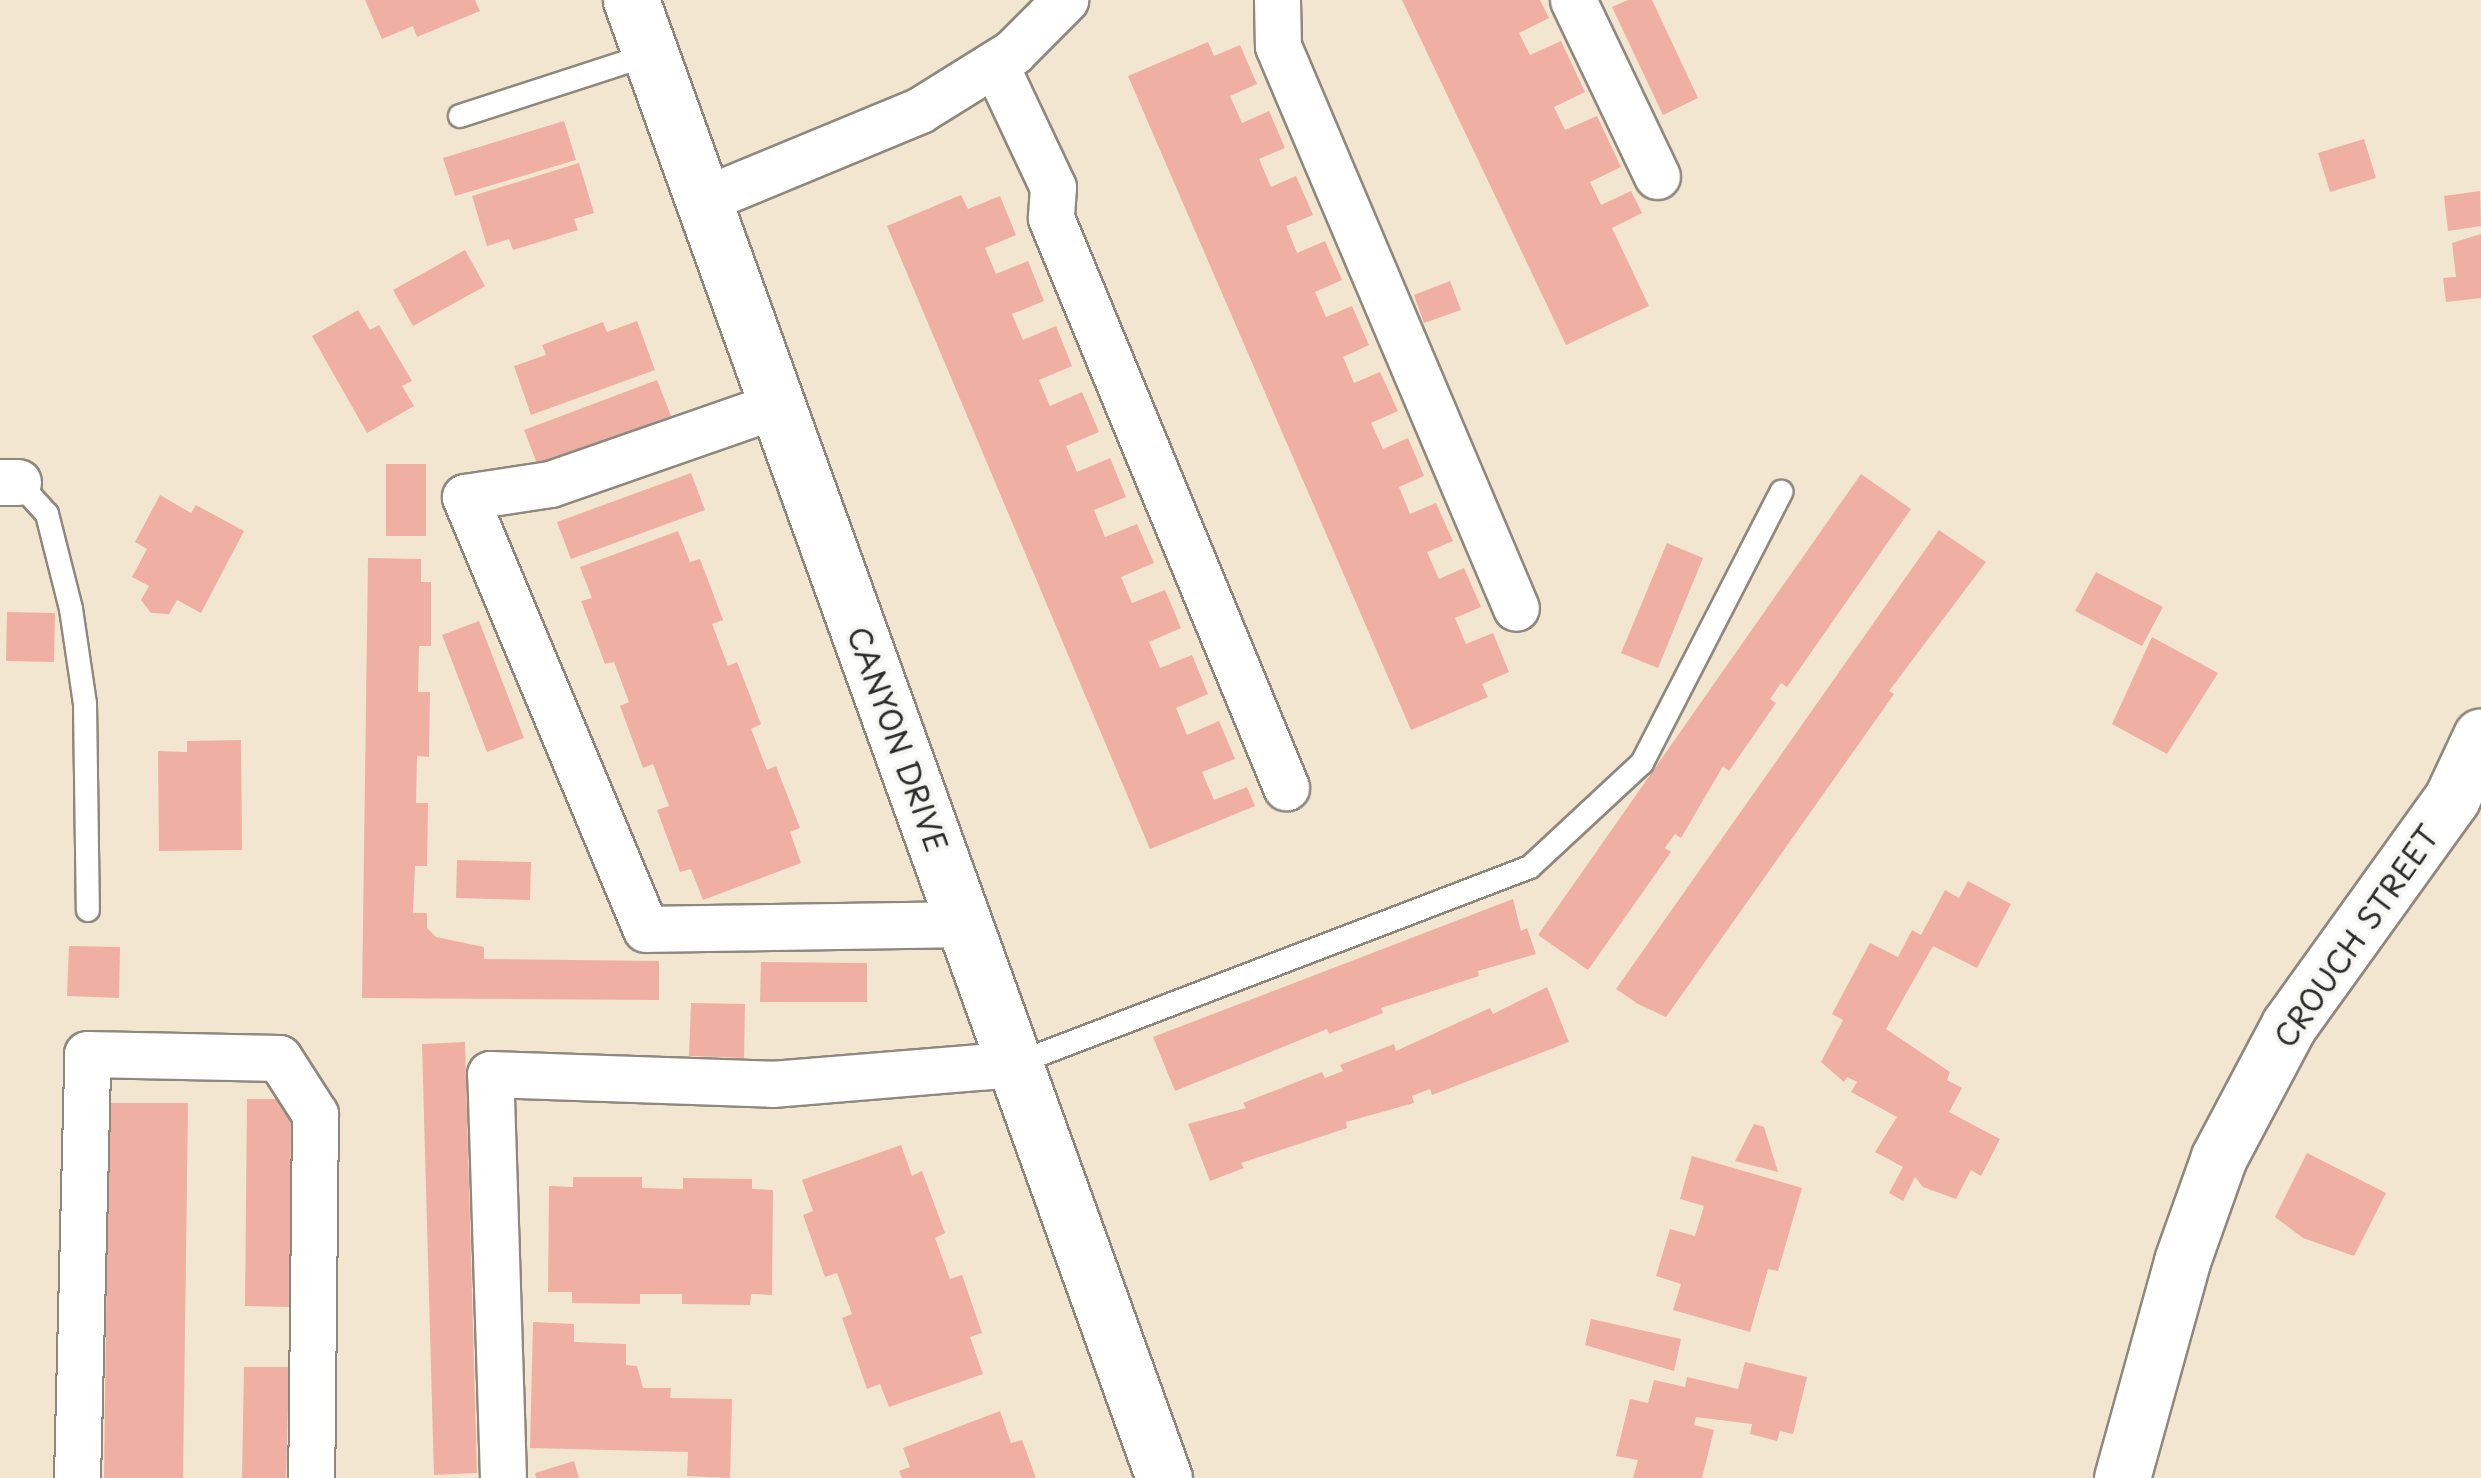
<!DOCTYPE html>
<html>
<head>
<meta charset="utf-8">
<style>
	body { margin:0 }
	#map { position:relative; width:2481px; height:1478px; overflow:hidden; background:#f2e6d0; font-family:"Playpen Sans",sans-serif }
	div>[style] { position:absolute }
	.building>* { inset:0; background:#f0afa3 }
	.roads { filter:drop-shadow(2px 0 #8e887e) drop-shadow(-2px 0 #8e887e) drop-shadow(0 2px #8e887e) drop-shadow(0 -2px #8e887e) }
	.service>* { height:22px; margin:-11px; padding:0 11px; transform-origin:11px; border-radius:11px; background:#fff }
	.minor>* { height:45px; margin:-22.5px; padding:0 22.5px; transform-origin:22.5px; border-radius:22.5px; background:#fff }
	.tertiary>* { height:55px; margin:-27.5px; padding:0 27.5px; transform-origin:27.5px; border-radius:27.5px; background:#fff }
	.secondary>* { height:55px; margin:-27.5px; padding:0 27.5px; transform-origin:27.5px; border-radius:27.5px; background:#fff }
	span { translate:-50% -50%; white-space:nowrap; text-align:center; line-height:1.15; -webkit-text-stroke:8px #f6f6f2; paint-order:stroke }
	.street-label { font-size:30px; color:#2b2b2b }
</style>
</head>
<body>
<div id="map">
	<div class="building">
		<div style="clip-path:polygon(365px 0,475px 0,480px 11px,417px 37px,413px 26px,382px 39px)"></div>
		<div style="clip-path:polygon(1402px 0,1540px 0,1549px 18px,1519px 33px,1530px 55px,1561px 41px,1585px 92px,1554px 107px,1565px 130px,1597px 116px,1621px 167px,1590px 182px,1601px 205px,1631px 191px,1642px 213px,1612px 228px,1649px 306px,1566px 345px)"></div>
		<div style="clip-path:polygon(1628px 0,1652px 0,1698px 98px,1663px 115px,1612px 7px)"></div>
		<div style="clip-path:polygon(1208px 42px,1214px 56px,1240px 45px,1257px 84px,1230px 96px,1242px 123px,1269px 111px,1285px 148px,1259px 159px,1271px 187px,1296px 176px,1313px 215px,1286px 226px,1297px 253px,1325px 241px,1342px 280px,1315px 292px,1326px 317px,1352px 306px,1369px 345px,1343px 357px,1354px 383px,1380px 372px,1398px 411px,1371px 423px,1383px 449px,1408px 438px,1424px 476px,1399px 487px,1410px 514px,1436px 503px,1453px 541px,1427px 552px,1439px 579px,1464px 568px,1481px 607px,1455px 618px,1466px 644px,1493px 633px,1509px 672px,1482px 684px,1488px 697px,1411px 730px,1128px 76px)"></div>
		<div style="clip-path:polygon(564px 121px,576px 160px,455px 196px,443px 158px)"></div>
		<div style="clip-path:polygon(2364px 139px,2376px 178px,2330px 192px,2318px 153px)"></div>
		<div style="clip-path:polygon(579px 163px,594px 213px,574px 219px,578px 230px,513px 250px,509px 239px,487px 246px,472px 196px)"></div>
		<div style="clip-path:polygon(2480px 191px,2481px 226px,2448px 231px,2444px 196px)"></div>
		<div style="clip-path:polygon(961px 195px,968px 209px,1000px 196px,1016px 235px,985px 248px,996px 274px,1028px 261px,1044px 301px,1012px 314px,1023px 340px,1056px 326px,1072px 366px,1039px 380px,1050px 406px,1082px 392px,1099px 432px,1066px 446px,1077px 472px,1110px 458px,1126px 497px,1094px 510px,1105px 537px,1137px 524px,1154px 563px,1121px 577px,1132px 603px,1165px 590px,1181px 628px,1149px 642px,1160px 668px,1192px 655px,1208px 694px,1176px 708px,1187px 735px,1219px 721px,1235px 759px,1202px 772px,1214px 800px,1247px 787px,1255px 806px,1150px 849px,887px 226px)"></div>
		<div style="clip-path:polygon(2481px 234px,2481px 298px,2446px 302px,2443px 278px,2456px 277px,2452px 243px)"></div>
		<div style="clip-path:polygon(465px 250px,485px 286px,413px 326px,393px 290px)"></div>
		<div style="clip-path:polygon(1450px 281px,1461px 310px,1424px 323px,1414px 295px)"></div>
		<div style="clip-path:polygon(358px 310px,370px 330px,379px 325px,412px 381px,402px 386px,414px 406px,367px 433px,312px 336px)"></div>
		<div style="clip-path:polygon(637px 321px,655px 370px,531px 415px,514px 366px,546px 355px,542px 345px,603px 322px,607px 332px)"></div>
		<div style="clip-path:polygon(657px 380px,671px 416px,538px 466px,524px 430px)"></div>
		<div style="clip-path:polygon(386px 464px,426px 464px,426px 536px,386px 536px)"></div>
		<div style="clip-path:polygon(691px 473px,705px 510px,571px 559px,557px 522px)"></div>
		<div style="clip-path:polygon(1861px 474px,1911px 509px,1787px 687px,1781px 683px,1770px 699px,1776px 703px,1729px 771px,1723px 766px,1681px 838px,1675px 834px,1665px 848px,1671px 852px,1588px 970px,1538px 935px)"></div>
		<div style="clip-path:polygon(160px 495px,191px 513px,196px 505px,244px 531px,201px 613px,177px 600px,169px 614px,151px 613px,141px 600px,149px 586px,132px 577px,147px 549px,135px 542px)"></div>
		<div style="clip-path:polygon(1939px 530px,1986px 562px,1889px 691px,1894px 694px,1666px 1017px,1638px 1004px,1616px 989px)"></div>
		<div style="clip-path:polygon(678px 531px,690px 562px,700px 559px,723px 620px,712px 624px,728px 666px,737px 662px,761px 724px,751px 729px,767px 770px,776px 766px,800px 828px,790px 832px,801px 863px,703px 900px,691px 869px,680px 872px,657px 810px,669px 806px,653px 764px,643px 768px,620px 706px,629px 702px,614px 662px,605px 664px,581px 601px,592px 598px,580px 567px)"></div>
		<div style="clip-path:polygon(1667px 543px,1703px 558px,1658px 668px,1621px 653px)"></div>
		<div style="clip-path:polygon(368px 558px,421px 559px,421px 582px,431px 582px,431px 646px,419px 646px,418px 692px,430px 692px,429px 757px,417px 756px,416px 803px,428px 803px,427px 866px,415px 866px,413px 913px,427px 913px,427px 928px,436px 937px,484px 947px,484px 959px,659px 961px,659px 1000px,362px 998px)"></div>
		<div style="clip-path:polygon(2096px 572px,2163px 607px,2142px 646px,2075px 611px)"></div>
		<div style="clip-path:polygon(7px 612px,55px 613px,54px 662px,6px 661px)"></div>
		<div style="clip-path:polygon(479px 621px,524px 738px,487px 752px,442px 635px)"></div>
		<div style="clip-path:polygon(2152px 637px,2218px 673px,2167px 754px,2112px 724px)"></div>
		<div style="clip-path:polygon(241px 740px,242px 850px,159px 851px,158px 751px,187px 752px,187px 741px)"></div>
		<div style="clip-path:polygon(457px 860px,531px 862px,530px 900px,456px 898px)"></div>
		<div style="clip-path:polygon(1968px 881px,2011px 904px,1977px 968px,1933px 946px,1886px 1029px,1950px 1072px,1947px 1080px,1962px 1088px,1949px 1112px,2000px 1139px,1981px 1176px,1971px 1170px,1956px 1199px,1923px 1187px,1915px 1177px,1903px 1201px,1889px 1193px,1903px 1167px,1875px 1152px,1897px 1117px,1851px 1092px,1857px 1082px,1847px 1077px,1844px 1082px,1821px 1062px,1843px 1020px,1832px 1014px,1870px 943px,1898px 957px,1912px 930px,1921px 935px,1945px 890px,1959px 898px)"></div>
		<div style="clip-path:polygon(1513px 899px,1521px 931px,1527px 928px,1536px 954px,1478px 971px,1479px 976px,1381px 1008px,1383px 1013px,1329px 1034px,1327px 1029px,1175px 1091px,1153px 1037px)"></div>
		<div style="clip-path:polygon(69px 946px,120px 947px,119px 998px,67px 996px)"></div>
		<div style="clip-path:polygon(761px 962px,867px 963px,867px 1002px,760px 1002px)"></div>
		<div style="clip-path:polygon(1547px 987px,1569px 1042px,1432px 1095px,1430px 1089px,1412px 1096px,1414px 1103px,1346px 1122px,1347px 1128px,1241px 1163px,1244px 1168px,1210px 1181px,1188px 1124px,1246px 1108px,1243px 1103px,1322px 1072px,1325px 1078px,1343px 1071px,1340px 1065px,1394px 1044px,1396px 1051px,1490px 1008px,1493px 1014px)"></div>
		<div style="clip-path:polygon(691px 1003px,745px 1004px,744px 1058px,689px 1056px)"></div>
		<div style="clip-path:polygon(465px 1042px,477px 1473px,434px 1475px,422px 1044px)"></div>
		<div style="clip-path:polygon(247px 1099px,291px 1099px,290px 1307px,245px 1306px)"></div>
		<div style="clip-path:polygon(109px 1103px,188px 1103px,183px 1478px,104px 1478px)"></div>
		<div style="clip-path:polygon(1754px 1124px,1764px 1127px,1778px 1172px,1735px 1161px)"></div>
		<div style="clip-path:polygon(901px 1145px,912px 1176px,922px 1171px,945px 1233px,935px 1238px,950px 1279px,962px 1275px,982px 1333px,970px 1337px,983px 1374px,889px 1407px,880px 1384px,867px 1389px,842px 1318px,852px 1314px,837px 1273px,825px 1277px,803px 1215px,813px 1211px,802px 1180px)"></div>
		<div style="clip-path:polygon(2307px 1153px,2386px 1193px,2354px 1256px,2303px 1238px,2275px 1217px)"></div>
		<div style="clip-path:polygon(1692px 1156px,1802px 1188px,1778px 1271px,1768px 1269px,1750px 1332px,1673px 1310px,1681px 1284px,1656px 1276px,1670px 1229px,1695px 1236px,1704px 1206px,1680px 1199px)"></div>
		<div style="clip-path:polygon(573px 1177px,642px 1177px,642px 1188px,683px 1189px,683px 1178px,752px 1179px,752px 1189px,773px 1190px,772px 1295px,751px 1294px,750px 1305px,682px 1304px,682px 1294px,640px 1294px,640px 1304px,572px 1303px,572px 1292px,548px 1292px,549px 1186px,573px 1187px)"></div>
		<div style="clip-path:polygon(1591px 1319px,1681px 1339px,1674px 1371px,1585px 1345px)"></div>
		<div style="clip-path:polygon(533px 1322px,574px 1324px,574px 1342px,626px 1344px,626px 1365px,637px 1366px,643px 1388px,671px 1388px,670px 1398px,732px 1399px,730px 1478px,687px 1476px,688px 1452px,530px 1448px)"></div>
		<div style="clip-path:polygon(1745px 1362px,1807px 1377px,1793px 1434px,1780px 1431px,1777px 1441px,1750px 1434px,1752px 1424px,1696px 1417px,1694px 1425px,1714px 1430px,1702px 1478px,1633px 1478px,1638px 1460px,1616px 1456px,1630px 1399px,1648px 1403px,1654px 1380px,1685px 1387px,1687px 1377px,1738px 1389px)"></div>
		<div style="clip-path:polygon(244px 1367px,289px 1367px,286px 1478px,242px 1478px)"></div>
		<div style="clip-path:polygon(1000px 1411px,1011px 1443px,1022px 1440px,1036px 1478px,902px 1478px,899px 1471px,910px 1467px,903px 1448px)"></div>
		<div style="clip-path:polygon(574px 1461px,579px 1478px,536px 1478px,535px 1473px)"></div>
	</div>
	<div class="roads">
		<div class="service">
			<div style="left:460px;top:116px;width:201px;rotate:-18deg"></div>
			<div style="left:18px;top:482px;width:43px;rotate:47.8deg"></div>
			<div style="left:47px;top:514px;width:98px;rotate:75.8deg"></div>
			<div style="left:71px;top:609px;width:96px;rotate:81.6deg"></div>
			<div style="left:85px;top:704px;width:206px;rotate:89.2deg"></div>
			<div style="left:1015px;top:1064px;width:551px;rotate:-20.93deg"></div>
			<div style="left:1530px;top:867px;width:153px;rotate:-42.9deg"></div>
			<div style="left:1642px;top:763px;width:305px;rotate:-62.8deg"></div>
		</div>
		<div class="minor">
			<div style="left:1277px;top:0;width:46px;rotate:88.8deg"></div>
			<div style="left:1278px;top:46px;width:610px;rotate:67.05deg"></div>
			<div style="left:1573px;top:0;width:195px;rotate:64.5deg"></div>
			<div style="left:995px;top:64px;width:136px;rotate:64.8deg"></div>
			<div style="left:1053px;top:187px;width:31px;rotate:94deg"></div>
			<div style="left:1051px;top:218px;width:616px;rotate:67.56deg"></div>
			<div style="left:703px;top:200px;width:235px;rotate:-22.5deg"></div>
			<div style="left:920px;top:110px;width:110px;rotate:-31.9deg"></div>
			<div style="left:1013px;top:52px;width:74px;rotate:-45deg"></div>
			<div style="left:777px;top:405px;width:240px;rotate:160.8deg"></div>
			<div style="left:550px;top:484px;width:86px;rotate:171.3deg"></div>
			<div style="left:465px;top:497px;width:468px;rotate:67.3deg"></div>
			<div style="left:646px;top:929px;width:318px;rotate:-0.9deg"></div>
			<div style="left:0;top:482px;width:18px"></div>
			<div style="left:77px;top:1478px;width:424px;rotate:-88.6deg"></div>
			<div style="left:87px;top:1054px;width:192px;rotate:1.2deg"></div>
			<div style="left:279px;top:1058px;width:67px;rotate:57.3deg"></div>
			<div style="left:315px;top:1114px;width:364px;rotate:90.6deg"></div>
			<div style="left:503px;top:1478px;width:404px;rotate:-91.8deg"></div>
			<div style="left:490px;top:1074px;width:282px;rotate:2deg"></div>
			<div style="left:772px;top:1084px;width:244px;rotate:-4.7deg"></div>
		</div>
		<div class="tertiary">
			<div style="left:2122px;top:1478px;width:225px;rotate:-74.5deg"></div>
			<div style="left:2182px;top:1261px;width:110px;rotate:-70.4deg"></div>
			<div style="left:2219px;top:1157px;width:149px;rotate:-62.1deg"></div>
			<div style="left:2289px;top:1025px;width:279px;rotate:-54.3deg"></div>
			<div style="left:2452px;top:798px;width:68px;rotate:-64.9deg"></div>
		</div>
		<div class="secondary">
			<div style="left:631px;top:0;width:1571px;rotate:70.17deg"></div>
		</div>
	</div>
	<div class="street-label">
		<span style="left:898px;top:739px;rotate:70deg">CANYON DRIVE</span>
		<span style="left:2356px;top:936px;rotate:-55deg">CROUCH STREET</span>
	</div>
</div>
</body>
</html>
